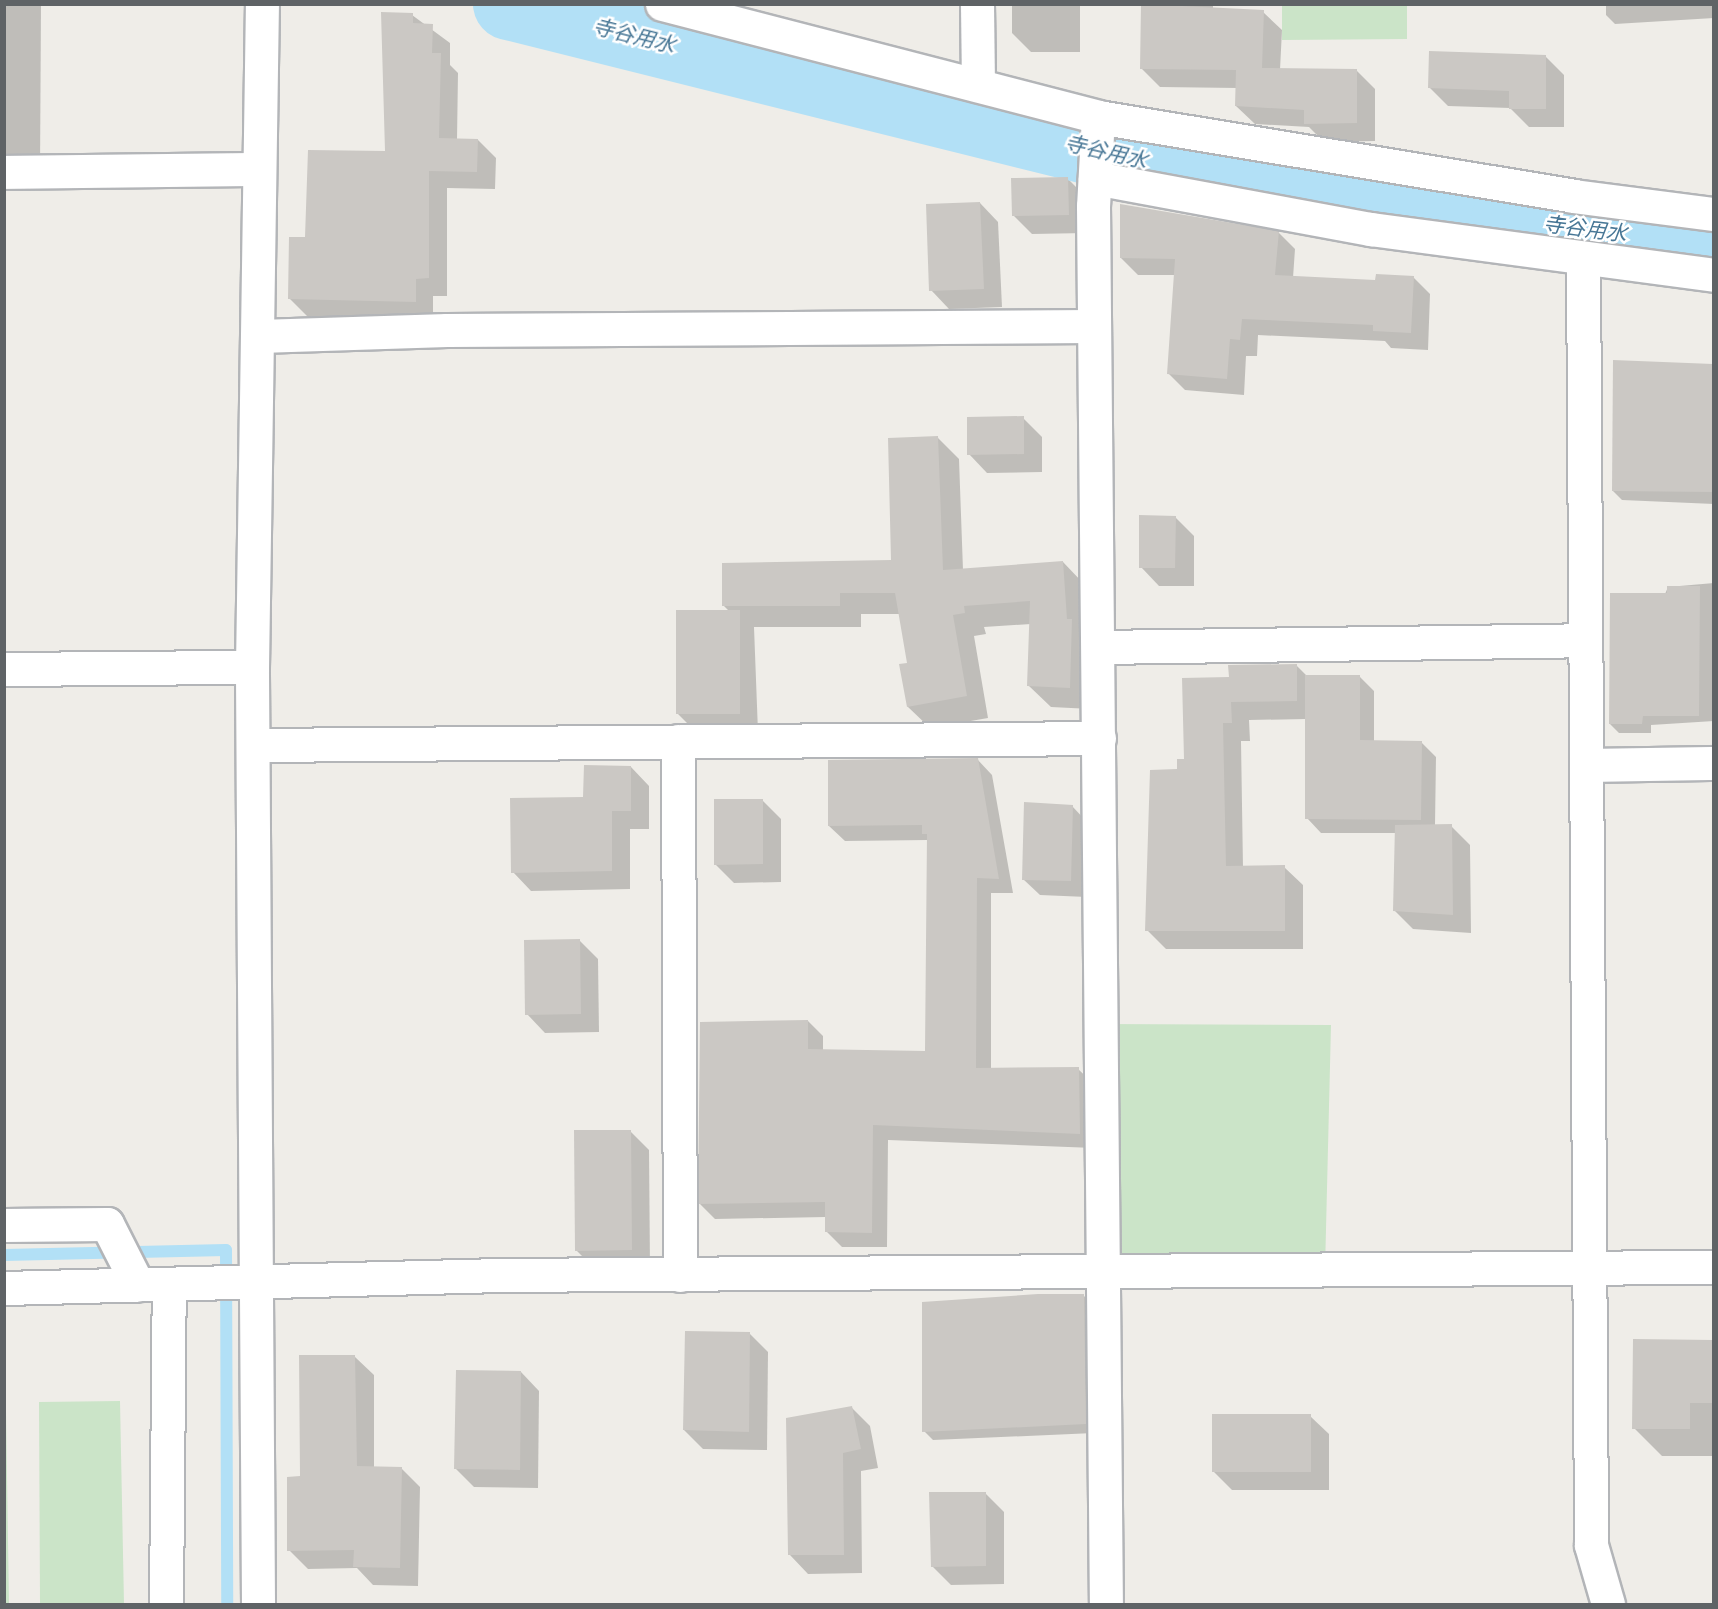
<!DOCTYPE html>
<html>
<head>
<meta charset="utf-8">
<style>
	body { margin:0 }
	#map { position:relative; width:1718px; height:1609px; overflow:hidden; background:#efede8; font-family:Arial,"Noto Sans JP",sans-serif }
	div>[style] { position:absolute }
	.green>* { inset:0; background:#cbe4c8 }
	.shadow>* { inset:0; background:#0003 }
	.stream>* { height:12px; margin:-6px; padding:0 6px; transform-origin:6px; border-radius:6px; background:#b2e0f6 }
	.river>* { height:72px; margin:-36px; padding:0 36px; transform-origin:36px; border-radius:36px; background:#b2e0f6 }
	.building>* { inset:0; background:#cbc8c4 }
	.roads { filter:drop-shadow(2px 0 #b3b5b8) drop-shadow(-2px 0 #b3b5b8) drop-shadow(0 2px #b3b5b8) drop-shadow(0 -2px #b3b5b8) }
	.street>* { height:33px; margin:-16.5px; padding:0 16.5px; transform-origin:16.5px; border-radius:16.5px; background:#fff }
	.secondary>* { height:33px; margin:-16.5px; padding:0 16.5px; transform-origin:16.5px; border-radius:16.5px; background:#fff }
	span { translate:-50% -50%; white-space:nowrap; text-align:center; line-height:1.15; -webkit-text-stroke:5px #fff; paint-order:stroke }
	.water-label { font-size:21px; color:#487796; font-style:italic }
	.frame { position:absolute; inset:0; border:6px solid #5f6366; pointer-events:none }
</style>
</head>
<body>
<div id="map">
	<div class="green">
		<div style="clip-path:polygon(1282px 5px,1407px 5px,1407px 39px,1282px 40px)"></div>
		<div style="clip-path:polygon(1101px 1024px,1331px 1025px,1325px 1270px,1104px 1272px)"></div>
		<div style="clip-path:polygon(5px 1345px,9px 1604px,4px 1604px)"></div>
		<div style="clip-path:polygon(120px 1401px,124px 1604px,40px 1604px,39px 1402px)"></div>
	</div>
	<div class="shadow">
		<div style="clip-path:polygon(4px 4px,41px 4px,40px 171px,4px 172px)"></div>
		<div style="clip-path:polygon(1012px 4px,1080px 4px,1080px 52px,1031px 52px,1012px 33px)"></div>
		<div style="clip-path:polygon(1143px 4px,1213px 4px,1213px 10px,1263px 12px,1282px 30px,1280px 70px,1356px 70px,1375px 89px,1375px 141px,1324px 142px,1309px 127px,1255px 124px,1236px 106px,1237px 88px,1160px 87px,1142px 69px)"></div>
		<div style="clip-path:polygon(1606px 4px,1714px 4px,1714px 18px,1615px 24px,1606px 15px)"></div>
		<div style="clip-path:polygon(412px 15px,450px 43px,450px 65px,458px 73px,457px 140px,478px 140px,496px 158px,495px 189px,447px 188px,447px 296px,433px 296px,433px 319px,308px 317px,290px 299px,307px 239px,387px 153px)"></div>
		<div style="clip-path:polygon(1545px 56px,1564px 75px,1564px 127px,1529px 127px,1510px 108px,1448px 106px,1429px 87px)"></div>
		<div style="clip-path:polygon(1068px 179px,1086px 197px,1087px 233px,1032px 234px,1013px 215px)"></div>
		<div style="clip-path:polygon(980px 203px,998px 222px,1002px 307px,949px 309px,931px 290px)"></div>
		<div style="clip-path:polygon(1278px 232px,1295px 249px,1293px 278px,1377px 282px,1413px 277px,1430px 294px,1428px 350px,1391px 348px,1385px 341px,1258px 335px,1257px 356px,1246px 356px,1244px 395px,1185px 390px,1168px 373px,1175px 275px,1138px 275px,1121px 258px)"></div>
		<div style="clip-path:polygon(1614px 362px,1714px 366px,1714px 504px,1622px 500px,1613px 491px)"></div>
		<div style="clip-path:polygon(1023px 418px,1042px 437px,1042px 472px,987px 473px,969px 454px)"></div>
		<div style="clip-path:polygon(938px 438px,959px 459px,963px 570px,1063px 562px,1084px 584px,1091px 709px,1051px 707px,1029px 686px,1031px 624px,984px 627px,986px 634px,974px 636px,988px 718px,930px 728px,908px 707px,909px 664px,900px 614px,861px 614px,861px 627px,754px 627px,758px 732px,696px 732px,678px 714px,730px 612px,723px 605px,893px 562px)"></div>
		<div style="clip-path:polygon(1175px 517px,1194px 536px,1194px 586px,1159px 586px,1141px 567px)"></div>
		<div style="clip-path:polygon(1714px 583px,1714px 721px,1651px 725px,1651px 733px,1619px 733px,1610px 724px,1668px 587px)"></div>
		<div style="clip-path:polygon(1296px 665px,1307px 676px,1360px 677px,1374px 691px,1374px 742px,1421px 742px,1436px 757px,1435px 826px,1451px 826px,1470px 845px,1471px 933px,1413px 929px,1394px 910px,1396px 833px,1321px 833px,1307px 818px,1306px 719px,1249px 720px,1250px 741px,1241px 741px,1243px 867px,1284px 867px,1303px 885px,1303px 949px,1166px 949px,1147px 930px,1178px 770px,1230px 679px)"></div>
		<div style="clip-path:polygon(977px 759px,992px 775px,1013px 893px,991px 893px,991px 1070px,1078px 1069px,1094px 1084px,1094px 1148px,888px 1140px,887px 1247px,842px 1247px,826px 1231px,826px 1217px,715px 1219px,700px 1204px,808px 1021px,823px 1036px,823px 1051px,926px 1052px,928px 840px,845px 841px,829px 826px)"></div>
		<div style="clip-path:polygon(631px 767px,649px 786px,649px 829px,630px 829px,630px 889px,531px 891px,513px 872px,584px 799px)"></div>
		<div style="clip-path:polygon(762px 800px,781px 819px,781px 882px,734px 883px,715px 864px)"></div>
		<div style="clip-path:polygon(1072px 806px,1088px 823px,1087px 897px,1040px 895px,1023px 879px)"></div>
		<div style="clip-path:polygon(580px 941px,598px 959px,599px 1032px,545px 1033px,527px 1014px)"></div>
		<div style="clip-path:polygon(630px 1131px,649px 1150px,650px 1268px,595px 1269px,576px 1250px)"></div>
		<div style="clip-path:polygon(1084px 1296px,1093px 1305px,1094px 1433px,933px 1440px,924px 1431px)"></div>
		<div style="clip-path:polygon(750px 1334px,768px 1352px,767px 1450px,703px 1449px,684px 1430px)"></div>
		<div style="clip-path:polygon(1634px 1341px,1714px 1341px,1714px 1456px,1662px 1456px,1634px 1428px)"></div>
		<div style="clip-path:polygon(355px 1357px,374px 1375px,374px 1467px,401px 1468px,420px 1487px,418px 1586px,373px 1585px,357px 1568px,308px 1569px,289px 1550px,302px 1478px)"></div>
		<div style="clip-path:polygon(521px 1372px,539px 1391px,538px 1488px,474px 1487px,456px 1469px)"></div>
		<div style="clip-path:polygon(851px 1407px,870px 1426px,878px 1468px,861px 1471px,862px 1573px,808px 1574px,790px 1555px)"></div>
		<div style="clip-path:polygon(1310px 1416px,1329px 1434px,1329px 1490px,1232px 1490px,1213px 1471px)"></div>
		<div style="clip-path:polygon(985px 1493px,1004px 1512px,1004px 1584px,951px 1585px,932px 1566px)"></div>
	</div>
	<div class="stream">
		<div style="left:4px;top:1255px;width:222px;rotate:-1.3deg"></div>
		<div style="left:226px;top:1250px;width:354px;rotate:89.8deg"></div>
	</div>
	<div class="river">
		<div style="left:509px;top:4px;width:649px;rotate:13.99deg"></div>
		<div style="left:1139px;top:161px;width:373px;rotate:9.1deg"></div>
		<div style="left:1507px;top:220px;width:208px;rotate:6.6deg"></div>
	</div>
	<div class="building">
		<div style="clip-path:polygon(1141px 4px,1264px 10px,1262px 68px,1357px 69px,1357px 123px,1304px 124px,1304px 110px,1235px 106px,1236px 70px,1140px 69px)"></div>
		<div style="clip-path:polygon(381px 12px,413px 13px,413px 23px,433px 24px,432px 53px,441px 53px,439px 138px,478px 139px,477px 172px,429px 171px,429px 278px,416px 279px,416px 302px,288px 299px,289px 237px,305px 237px,308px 150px,385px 151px)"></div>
		<div style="clip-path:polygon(1429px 51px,1546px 55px,1546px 109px,1509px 109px,1509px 91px,1428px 88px)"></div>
		<div style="clip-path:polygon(1068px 177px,1069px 215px,1012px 216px,1011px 178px)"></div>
		<div style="clip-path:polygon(980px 202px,984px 289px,929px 291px,926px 204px)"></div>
		<div style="clip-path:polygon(1120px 204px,1279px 231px,1275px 275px,1375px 280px,1376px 274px,1414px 276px,1411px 333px,1373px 331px,1373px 325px,1242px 319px,1240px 340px,1230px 339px,1227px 379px,1167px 374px,1175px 259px,1120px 258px)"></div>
		<div style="clip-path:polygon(1613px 360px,1713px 364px,1713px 492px,1612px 491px)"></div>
		<div style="clip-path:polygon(1024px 416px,1024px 454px,967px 455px,967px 417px)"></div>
		<div style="clip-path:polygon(938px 436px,943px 570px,1063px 561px,1067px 619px,1072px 619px,1070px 688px,1027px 686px,1030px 601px,964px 606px,965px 613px,953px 615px,967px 696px,907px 707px,899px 664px,907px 663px,895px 593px,840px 593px,840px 606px,722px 606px,722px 563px,891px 560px,888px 438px)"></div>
		<div style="clip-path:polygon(1139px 515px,1176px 516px,1175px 568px,1139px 568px)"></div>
		<div style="clip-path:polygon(1667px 586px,1700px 586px,1699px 716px,1643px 716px,1642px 724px,1609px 724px,1610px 593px,1667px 593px)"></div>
		<div style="clip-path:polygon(676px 610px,740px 610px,740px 714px,676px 714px)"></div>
		<div style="clip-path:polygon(1297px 664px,1297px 701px,1231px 702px,1232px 723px,1223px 723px,1226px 866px,1285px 865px,1285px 931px,1145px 931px,1150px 770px,1177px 769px,1177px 759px,1184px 759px,1182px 678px,1229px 677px,1228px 665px)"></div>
		<div style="clip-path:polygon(1305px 675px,1360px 675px,1360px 740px,1422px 741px,1421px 820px,1305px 819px)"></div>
		<div style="clip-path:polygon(978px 758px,999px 879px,977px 878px,976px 1068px,1079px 1067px,1080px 1134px,873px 1125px,872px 1233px,825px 1232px,825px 1202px,698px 1204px,700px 1022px,808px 1020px,808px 1049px,925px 1051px,927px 834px,922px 834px,922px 825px,828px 826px,828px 760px)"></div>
		<div style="clip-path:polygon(584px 765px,631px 766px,631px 811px,612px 811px,612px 871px,511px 873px,510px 798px,583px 797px)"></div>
		<div style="clip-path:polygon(714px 799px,763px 799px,763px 864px,714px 865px)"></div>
		<div style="clip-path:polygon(1024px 802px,1073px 805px,1071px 881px,1022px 880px)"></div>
		<div style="clip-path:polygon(1452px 824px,1453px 915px,1393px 911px,1395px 825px)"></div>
		<div style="clip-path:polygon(580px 939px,581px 1014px,525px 1015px,524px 940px)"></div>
		<div style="clip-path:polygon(574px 1130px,631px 1130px,632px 1250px,575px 1251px)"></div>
		<div style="clip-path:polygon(1038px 1294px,1084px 1294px,1086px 1424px,922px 1432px,922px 1302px)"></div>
		<div style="clip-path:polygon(685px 1331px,750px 1332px,749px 1432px,683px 1430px)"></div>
		<div style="clip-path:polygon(1633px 1339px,1713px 1340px,1713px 1403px,1690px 1403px,1690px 1429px,1632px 1429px)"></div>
		<div style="clip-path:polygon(299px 1355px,355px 1355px,357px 1466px,402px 1467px,400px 1568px,353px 1567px,354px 1550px,287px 1551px,287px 1477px,300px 1476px)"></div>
		<div style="clip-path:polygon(456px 1370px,521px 1371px,520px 1470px,454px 1469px)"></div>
		<div style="clip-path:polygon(852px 1406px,861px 1449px,843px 1453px,844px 1555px,788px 1555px,786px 1418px)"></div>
		<div style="clip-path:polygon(1212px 1414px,1311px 1414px,1311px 1472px,1212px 1472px)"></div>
		<div style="clip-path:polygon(929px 1492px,986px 1492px,986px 1566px,931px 1567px)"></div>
	</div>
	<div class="roads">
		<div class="street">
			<div style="left:977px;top:4px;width:81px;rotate:89.3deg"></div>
			<div style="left:1098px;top:117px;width:89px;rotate:93.2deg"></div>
			<div style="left:1093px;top:206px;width:1398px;rotate:89.47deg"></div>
			<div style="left:4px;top:172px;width:253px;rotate:-0.7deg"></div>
			<div style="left:1095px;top:178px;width:281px;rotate:10.5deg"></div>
			<div style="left:1371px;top:229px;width:346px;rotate:7.6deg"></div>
			<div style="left:1583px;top:261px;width:1284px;rotate:89.64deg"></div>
			<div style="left:1591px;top:1545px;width:61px;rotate:73.9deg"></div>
			<div style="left:259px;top:336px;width:188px;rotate:-1.8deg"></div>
			<div style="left:447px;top:330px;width:647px;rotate:-0.35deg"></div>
			<div style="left:1098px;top:647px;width:487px;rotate:-0.8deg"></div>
			<div style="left:4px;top:669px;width:248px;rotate:-0.5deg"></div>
			<div style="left:678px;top:741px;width:534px;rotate:89.79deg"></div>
			<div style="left:254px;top:745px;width:845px;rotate:-0.47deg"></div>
			<div style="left:1587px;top:765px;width:127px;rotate:-0.9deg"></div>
			<div style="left:4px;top:1225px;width:103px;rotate:-0.6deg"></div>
			<div style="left:107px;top:1224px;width:68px;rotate:63.1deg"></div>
			<div style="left:4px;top:1288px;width:489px;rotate:-1.5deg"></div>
			<div style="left:493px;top:1275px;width:1221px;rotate:-0.38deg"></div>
			<div style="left:166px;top:1604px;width:319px;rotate:-89.5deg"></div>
			<div style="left:258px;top:1604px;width:937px;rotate:-90.37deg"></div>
			<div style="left:252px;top:667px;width:663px;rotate:-89.14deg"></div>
		</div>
		<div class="secondary">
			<div style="left:662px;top:4px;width:450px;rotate:14.5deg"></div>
			<div style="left:1098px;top:117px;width:482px;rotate:9.4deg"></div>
			<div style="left:1573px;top:196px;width:142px;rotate:7.3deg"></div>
		</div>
	</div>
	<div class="water-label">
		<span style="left:634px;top:36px;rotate:14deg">寺谷用水</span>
		<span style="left:1106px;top:152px;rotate:13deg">寺谷用水</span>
		<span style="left:1585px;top:229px;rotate:7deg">寺谷用水</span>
	</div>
	<div class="frame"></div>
</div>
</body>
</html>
